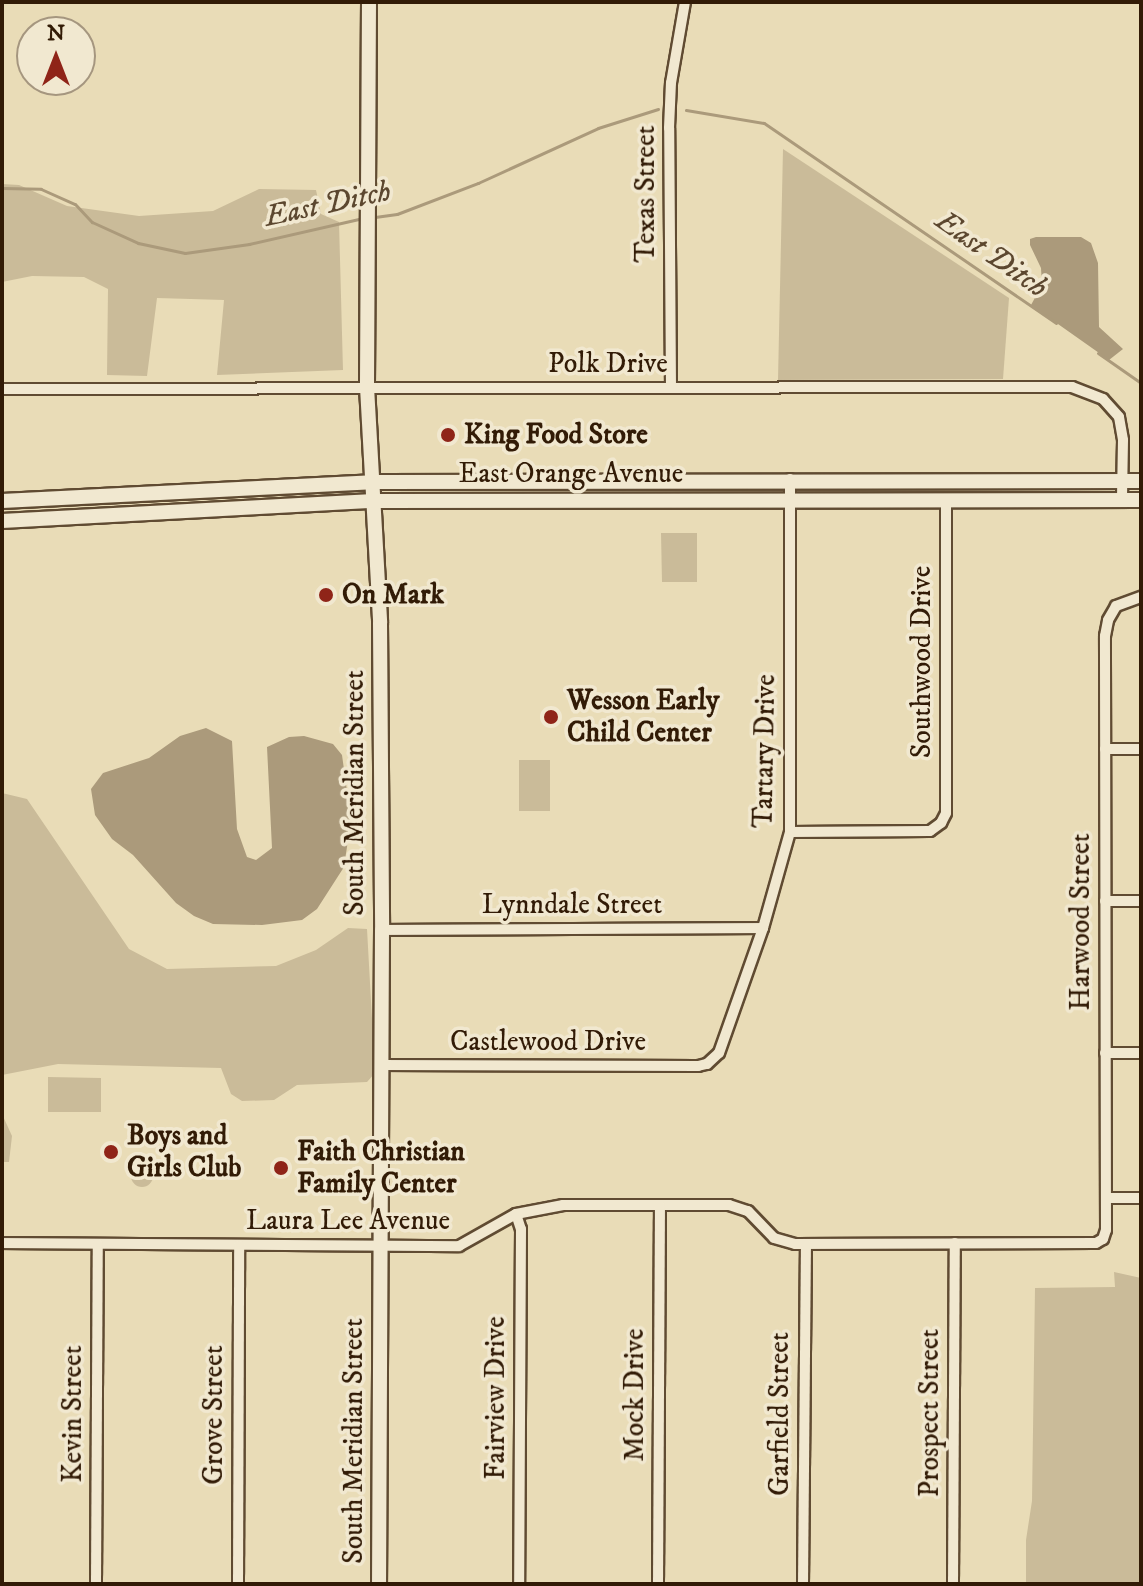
<!DOCTYPE html>
<html>
<head>
<meta charset="utf-8">
<style>
	body { margin:0 }
	#map { position:relative; width:1143px; height:1586px; overflow:hidden; background:#e9dcb7; font-family:"IM FELL DW Pica",serif }
	div>[style] { position:absolute }
	.green>* { inset:0; background:#cabb99 }
	.round { border-radius:50% }
	.water>* { inset:0; background:#ab9a7b }
	.stream>* { height:3px; margin:-1.5px; padding:0 1.5px; transform-origin:1.5px; border-radius:1.5px; background:#ab9a7b }
	.roads { filter:drop-shadow(2px 0 #604b32) drop-shadow(-2px 0 #604b32) drop-shadow(0 2px #604b32) drop-shadow(0 -2px #604b32) }
	.street>* { height:10px; margin:-5px; padding:0 5px; transform-origin:5px; border-radius:5px; background:#f1e8d0 }
	.secondary>* { height:14px; margin:-7px; padding:0 7px; transform-origin:7px; border-radius:7px; background:#f1e8d0 }
	.dots>* { width:22px; height:22px; translate:-50% -50%; box-sizing:border-box; border:4px solid #f1e8d0; border-radius:50% }
	span { translate:-50% -50%; white-space:nowrap; text-align:center; line-height:1.15; -webkit-text-stroke:7px #f1e8d0; paint-order:stroke }
	.street-label { font-size:28px; color:#321b06 }
	.poi-label { font-size:28px; color:#321b06; font-weight:700 }
	.left { translate:0 -50%; text-align:left }
	.water-label { font-size:30px; color:#5c472f; font-style:italic }
	.frame { position:absolute; inset:0; border:4px solid #321b06; pointer-events:none }
	.north { position:absolute; left:16px; top:16px; width:80px; height:80px; box-sizing:border-box; background:#f1e8d0; border:2px solid #a5967f; border-radius:50%; rotate:0deg; font-size:22px; font-weight:700; line-height:32px; text-align:center; color:#321b06 }
	.north::after { content:''; display:block; margin:auto; width:28px; height:36px; background:#8f2418; clip-path:polygon(50% 0,100% 100%,50% 72%,0 100%) }
</style>
</head>
<body>
<div id="map">
	<div class="green">
		<div style="clip-path:polygon(783px 149px,1009px 298px,1003px 379px,778px 380px)"></div>
		<div style="clip-path:polygon(2px 184px,19px 185px,67px 206px,139px 216px,213px 211px,259px 189px,316px 190px,321px 214px,339px 222px,343px 370px,217px 375px,224px 300px,157px 298px,147px 376px,107px 375px,108px 289px,84px 277px,32px 276px,2px 282px)"></div>
		<div style="clip-path:polygon(661px 533px,697px 533px,697px 582px,662px 582px)"></div>
		<div style="clip-path:polygon(519px 760px,550px 760px,550px 811px,519px 811px)"></div>
		<div style="clip-path:polygon(2px 793px,27px 799px,129px 949px,167px 969px,276px 966px,316px 950px,348px 928px,367px 929px,375px 1073px,367px 1082px,297px 1085px,274px 1100px,242px 1101px,231px 1094px,221px 1068px,58px 1064px,2px 1075px)"></div>
		<div style="clip-path:polygon(48px 1077px,101px 1078px,101px 1112px,48px 1112px)"></div>
		<div style="clip-path:polygon(2px 1114px,12px 1136px,9px 1162px,2px 1162px)"></div>
		<div class="round" style="left:131px;top:1165px;width:22px;height:22px"></div>
		<div style="clip-path:polygon(1114px 1272px,1141px 1278px,1141px 1584px,1026px 1584px,1026px 1540px,1032px 1501px,1035px 1288px,1115px 1287px)"></div>
	</div>
	<div class="water">
		<div style="clip-path:polygon(1036px 237px,1081px 237px,1091px 243px,1098px 263px,1099px 327px,1123px 349px,1109px 360px,1031px 305px,1042px 285px,1041px 268px,1030px 245px,1030px 239px)"></div>
		<div style="clip-path:polygon(206px 728px,232px 741px,237px 829px,247px 857px,256px 860px,272px 848px,267px 747px,289px 737px,304px 736px,333px 744px,342px 755px,351px 820px,344px 867px,317px 909px,302px 920px,262px 925px,213px 924px,194px 916px,176px 903px,133px 855px,112px 839px,95px 815px,91px 789px,103px 773px,149px 758px,180px 736px)"></div>
	</div>
	<div class="stream">
		<div style="left:686px;top:110px;width:79px;rotate:9.5deg"></div>
		<div style="left:764px;top:123px;width:354px;rotate:34.4deg"></div>
		<div style="left:2px;top:188px;width:39px;rotate:1deg"></div>
		<div style="left:41px;top:189px;width:37px;rotate:24deg"></div>
		<div style="left:75px;top:204px;width:25px;rotate:47deg"></div>
		<div style="left:92px;top:222px;width:51px;rotate:24.5deg"></div>
		<div style="left:138px;top:243px;width:48px;rotate:12deg"></div>
		<div style="left:185px;top:253px;width:65px;rotate:-8deg"></div>
		<div style="left:249px;top:244px;width:117px;rotate:-12.8deg"></div>
		<div style="left:375px;top:217px;width:22px;rotate:-8deg"></div>
		<div style="left:397px;top:214px;width:87px;rotate:-20.9deg"></div>
		<div style="left:478px;top:183px;width:132px;rotate:-24.6deg"></div>
		<div style="left:598px;top:128px;width:63px;rotate:-17.6deg"></div>
		<div style="left:1098px;top:353px;width:52px;rotate:34.9deg"></div>
	</div>
	<div class="roads">
		<div class="street">
			<div style="left:671px;top:387px;width:259px;rotate:-90.4deg"></div>
			<div style="left:669px;top:128px;width:45px;rotate:-87.5deg"></div>
			<div style="left:671px;top:83px;width:82px;rotate:-80.2deg"></div>
			<div style="left:2px;top:389px;width:1070px;rotate:-0.11deg"></div>
			<div style="left:1072px;top:387px;width:33px;rotate:21deg"></div>
			<div style="left:1103px;top:399px;width:24px;rotate:48deg"></div>
			<div style="left:1119px;top:417px;width:23px;rotate:80deg"></div>
			<div style="left:1123px;top:440px;width:60px;rotate:91deg"></div>
			<div style="left:1105px;top:749px;width:36px"></div>
			<div style="left:790px;top:832px;width:140px;rotate:-0.4deg"></div>
			<div style="left:930px;top:831px;width:14px;rotate:-36deg"></div>
			<div style="left:941px;top:823px;width:11px;rotate:-63deg"></div>
			<div style="left:946px;top:813px;width:314px;rotate:-90deg"></div>
			<div style="left:1105px;top:901px;width:36px"></div>
			<div style="left:382px;top:930px;width:381px;rotate:-0.3deg"></div>
			<div style="left:1105px;top:1053px;width:36px"></div>
			<div style="left:380px;top:1065px;width:318px;rotate:0.2deg"></div>
			<div style="left:698px;top:1066px;width:9px;rotate:-13deg"></div>
			<div style="left:707px;top:1064px;width:16px;rotate:-43deg"></div>
			<div style="left:719px;top:1053px;width:133px;rotate:-70.6deg"></div>
			<div style="left:763px;top:928px;width:100px;rotate:-74.3deg"></div>
			<div style="left:790px;top:832px;width:353px;rotate:-90deg"></div>
			<div style="left:1106px;top:1198px;width:35px"></div>
			<div style="left:516px;top:1214px;width:16px;rotate:72deg"></div>
			<div style="left:521px;top:1229px;width:355px;rotate:90.3deg"></div>
			<div style="left:2px;top:1243px;width:457px;rotate:0.4deg"></div>
			<div style="left:459px;top:1246px;width:65px;rotate:-29.3deg"></div>
			<div style="left:516px;top:1214px;width:48px;rotate:-10.8deg"></div>
			<div style="left:563px;top:1205px;width:166px"></div>
			<div style="left:729px;top:1205px;width:20px;rotate:18deg"></div>
			<div style="left:748px;top:1211px;width:37px;rotate:46deg"></div>
			<div style="left:774px;top:1238px;width:22px;rotate:16deg"></div>
			<div style="left:795px;top:1244px;width:301px;rotate:-0.2deg"></div>
			<div style="left:1096px;top:1243px;width:8px;rotate:-30deg"></div>
			<div style="left:1103px;top:1239px;width:9px;rotate:-72deg"></div>
			<div style="left:1106px;top:1230px;width:594px;rotate:-90.1deg"></div>
			<div style="left:1105px;top:636px;width:16px;rotate:-79deg"></div>
			<div style="left:1108px;top:620px;width:16px;rotate:-60deg"></div>
			<div style="left:1116px;top:606px;width:27px;rotate:-20deg"></div>
			<div style="left:96px;top:1584px;width:340px;rotate:-89.7deg"></div>
			<div style="left:238px;top:1584px;width:338px;rotate:-89.8deg"></div>
			<div style="left:658px;top:1584px;width:378px;rotate:-89.7deg"></div>
			<div style="left:803px;top:1584px;width:340px;rotate:-89.5deg"></div>
			<div style="left:953px;top:1584px;width:341px;rotate:-89.7deg"></div>
		</div>
		<div class="secondary">
			<div style="left:369px;top:2px;width:385px;rotate:90.3deg"></div>
			<div style="left:367px;top:387px;width:236px;rotate:86.8deg"></div>
			<div style="left:380px;top:623px;width:307px;rotate:89.6deg"></div>
			<div style="left:382px;top:930px;width:654px;rotate:90.26deg"></div>
			<div style="left:2px;top:501px;width:370px;rotate:-2.9deg"></div>
			<div style="left:372px;top:482px;width:769px;rotate:-0.07deg"></div>
			<div style="left:2px;top:521px;width:372px;rotate:-3.1deg"></div>
			<div style="left:373px;top:501px;width:768px;rotate:-0.07deg"></div>
		</div>
	</div>
	<div class="dots">
		<div style="left:448px;top:435px;background:#8f2418"></div>
		<div style="left:326px;top:595px;background:#8f2418"></div>
		<div style="left:551px;top:717px;background:#8f2418"></div>
		<div style="left:111px;top:1152px;background:#8f2418"></div>
		<div style="left:281px;top:1168px;background:#8f2418"></div>
	</div>
	<div class="street-label">
		<span style="left:646px;top:194px;rotate:-90deg">Texas Street</span>
		<span style="left:608px;top:364px">Polk Drive</span>
		<span style="left:571px;top:474px">East Orange Avenue</span>
		<span style="left:922px;top:662px;rotate:-90deg">Southwood Drive</span>
		<span style="left:765px;top:751px;rotate:-89deg">Tartary Drive</span>
		<span style="left:355px;top:793px;rotate:-90deg">South Meridian Street</span>
		<span style="left:572px;top:905px">Lynndale Street</span>
		<span style="left:1081px;top:922px;rotate:-90deg">Harwood Street</span>
		<span style="left:548px;top:1042px">Castlewood Drive</span>
		<span style="left:348px;top:1221px">Laura Lee Avenue</span>
		<span style="left:635px;top:1395px;rotate:-90deg">Mock Drive</span>
		<span style="left:496px;top:1398px;rotate:-90deg">Fairview Drive</span>
		<span style="left:930px;top:1413px;rotate:-90deg">Prospect Street</span>
		<span style="left:73px;top:1414px;rotate:-90deg">Kevin Street</span>
		<span style="left:780px;top:1414px;rotate:-90deg">Garfield Street</span>
		<span style="left:214px;top:1415px;rotate:-90deg">Grove Street</span>
		<span style="left:354px;top:1441px;rotate:-90deg">South Meridian Street</span>
	</div>
	<div class="poi-label">
		<span class="left" style="left:464px;top:435px">King Food Store</span>
		<span class="left" style="left:342px;top:595px">On Mark</span>
		<span class="left" style="left:567px;top:717px">Wesson Early<br>Child Center</span>
		<span class="left" style="left:127px;top:1152px">Boys and<br>Girls Club</span>
		<span class="left" style="left:297px;top:1168px">Faith Christian<br>Family Center</span>
	</div>
	<div class="water-label">
		<span style="left:328px;top:205px;rotate:-12deg">East Ditch</span>
		<span style="left:991px;top:255px;rotate:35deg">East Ditch</span>
	</div>
	<div class="frame"></div>
	<div class="north">N</div>
</div>
</body>
</html>
